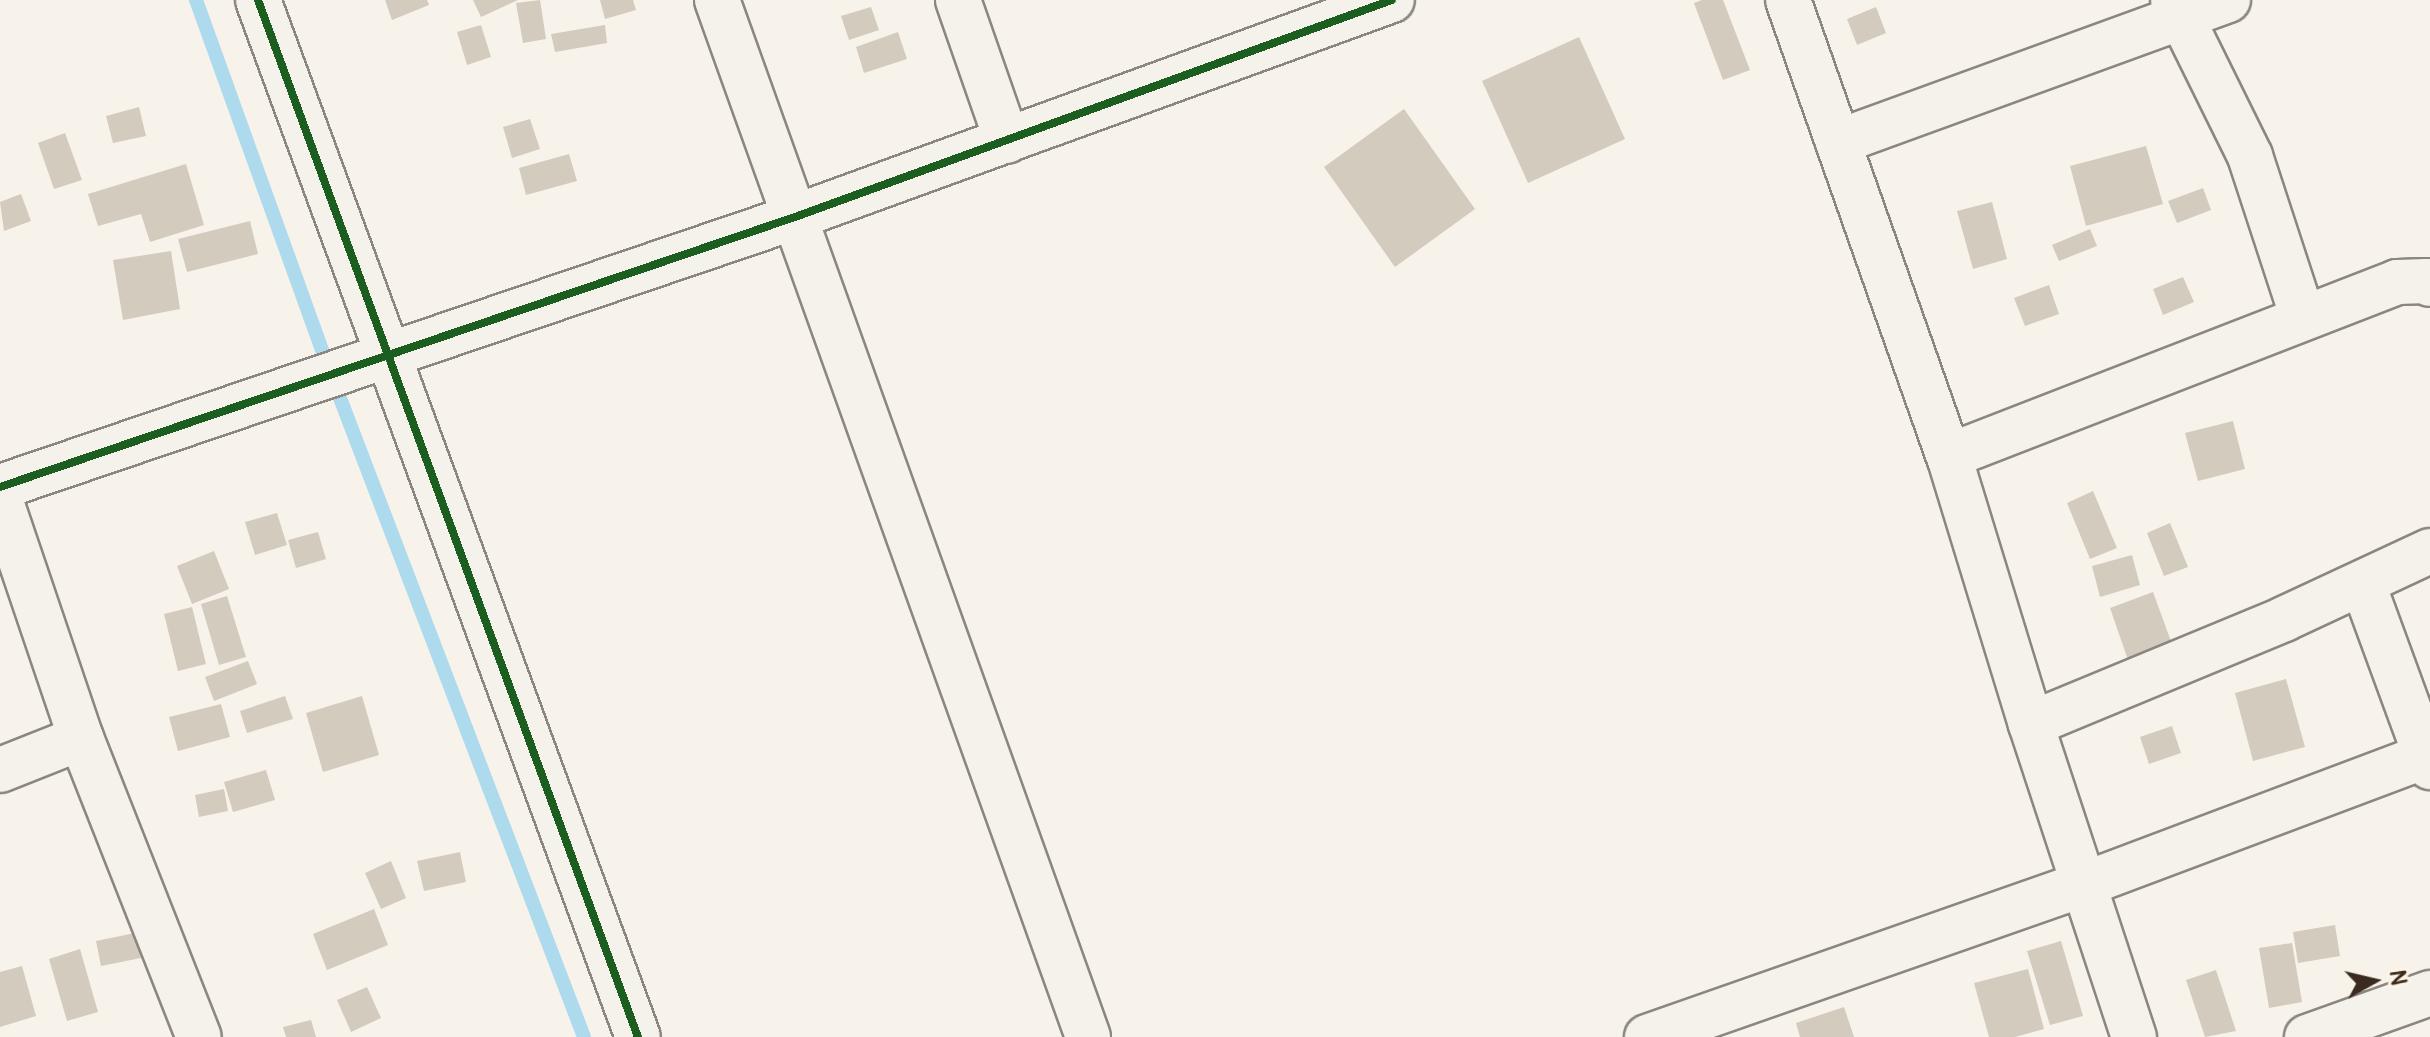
<!DOCTYPE html>
<html>
<head>
<meta charset="utf-8">
<style>
	body { margin:0 }
	#map { position:relative; width:2430px; height:1037px; overflow:hidden; background:#f7f3ea; font-family:Pangolin,sans-serif }
	div>[style] { position:absolute }
	.stream>* { height:14px; margin:-7px; padding:0 7px; transform-origin:7px; border-radius:7px; background:#addaed }
	.building>* { inset:0; background:#d3cbbe }
	.roads { filter:drop-shadow(2px 0 #8b867f) drop-shadow(-2px 0 #8b867f) drop-shadow(0 2px #8b867f) drop-shadow(0 -2px #8b867f) }
	.minor>* { height:44px; margin:-22px; padding:0 22px; transform-origin:22px; border-radius:22px; background:#f5f2ec }
	.cycleway>* { height:8px; margin:-4px; padding:0 4px; transform-origin:4px; border-radius:4px; background:#1b5e20 }
	span { translate:-50% -50%; white-space:nowrap; text-align:center; line-height:1.15; -webkit-text-stroke:6px #fcf5e5; paint-order:stroke }
	.north { position:absolute; left:2334px; top:941px; width:80px; height:80px; -webkit-text-stroke:6px #fcf5e5; paint-order:stroke; rotate:82deg; font-size:22px; font-weight:700; line-height:32px; text-align:center; color:#3b2a1e }
	.north::after { content:''; display:block; margin:auto; width:28px; height:36px; background:#3b2a1e; clip-path:polygon(50% 0,100% 100%,50% 72%,0 100%) }
</style>
</head>
<body>
<div id="map">
	<div class="stream">
		<div style="left:196px;top:0;width:401px;rotate:70.2deg"></div>
		<div style="left:332px;top:377px;width:706px;rotate:69.1deg"></div>
	</div>
	<div class="building">
		<div style="clip-path:polygon(385px 0,427px 0,429px 5px,392px 20px)"></div>
		<div style="clip-path:polygon(473px 0,518px 0,481px 17px)"></div>
		<div style="clip-path:polygon(540px 0,546px 39px,523px 43px,516px 3px)"></div>
		<div style="clip-path:polygon(600px 0,633px 0,636px 10px,605px 19px)"></div>
		<div style="clip-path:polygon(1702px 0,1723px 0,1750px 70px,1723px 80px,1694px 3px)"></div>
		<div style="clip-path:polygon(871px 7px,879px 30px,849px 40px,841px 16px)"></div>
		<div style="clip-path:polygon(1876px 7px,1886px 33px,1857px 45px,1847px 19px)"></div>
		<div style="clip-path:polygon(481px 25px,491px 57px,467px 65px,457px 32px)"></div>
		<div style="clip-path:polygon(605px 25px,607px 43px,555px 52px,551px 34px)"></div>
		<div style="clip-path:polygon(898px 32px,907px 59px,864px 73px,856px 47px)"></div>
		<div style="clip-path:polygon(1579px 37px,1625px 139px,1528px 183px,1482px 81px)"></div>
		<div style="clip-path:polygon(139px 107px,146px 136px,113px 143px,106px 116px)"></div>
		<div style="clip-path:polygon(1404px 109px,1475px 209px,1395px 267px,1324px 167px)"></div>
		<div style="clip-path:polygon(530px 119px,540px 149px,512px 158px,503px 127px)"></div>
		<div style="clip-path:polygon(65px 133px,82px 180px,54px 189px,38px 143px)"></div>
		<div style="clip-path:polygon(2146px 146px,2163px 204px,2086px 226px,2070px 166px)"></div>
		<div style="clip-path:polygon(569px 154px,577px 181px,526px 195px,519px 168px)"></div>
		<div style="clip-path:polygon(186px 164px,204px 225px,150px 242px,141px 214px,98px 226px,88px 194px)"></div>
		<div style="clip-path:polygon(2203px 188px,2211px 210px,2177px 223px,2168px 201px)"></div>
		<div style="clip-path:polygon(21px 194px,31px 221px,4px 231px,0 202px)"></div>
		<div style="clip-path:polygon(1992px 202px,2007px 259px,1973px 269px,1957px 211px)"></div>
		<div style="clip-path:polygon(250px 221px,258px 254px,187px 272px,178px 239px)"></div>
		<div style="clip-path:polygon(2090px 229px,2097px 246px,2059px 261px,2052px 245px)"></div>
		<div style="clip-path:polygon(171px 251px,180px 309px,123px 320px,113px 260px)"></div>
		<div style="clip-path:polygon(2183px 277px,2194px 302px,2163px 315px,2153px 289px)"></div>
		<div style="clip-path:polygon(2049px 285px,2059px 314px,2025px 326px,2014px 298px)"></div>
		<div style="clip-path:polygon(2233px 421px,2245px 469px,2198px 481px,2185px 433px)"></div>
		<div style="clip-path:polygon(2093px 491px,2117px 548px,2090px 559px,2067px 503px)"></div>
		<div style="clip-path:polygon(277px 513px,287px 545px,255px 555px,245px 522px)"></div>
		<div style="clip-path:polygon(2170px 523px,2188px 567px,2164px 576px,2147px 533px)"></div>
		<div style="clip-path:polygon(318px 532px,326px 559px,296px 568px,288px 540px)"></div>
		<div style="clip-path:polygon(214px 551px,229px 589px,192px 604px,177px 566px)"></div>
		<div style="clip-path:polygon(2132px 555px,2140px 585px,2100px 597px,2092px 566px)"></div>
		<div style="clip-path:polygon(2153px 592px,2172px 644px,2128px 660px,2110px 608px)"></div>
		<div style="clip-path:polygon(227px 596px,246px 657px,219px 665px,201px 604px)"></div>
		<div style="clip-path:polygon(192px 607px,206px 664px,178px 671px,164px 614px)"></div>
		<div style="clip-path:polygon(248px 661px,257px 684px,214px 701px,205px 677px)"></div>
		<div style="clip-path:polygon(2286px 679px,2305px 747px,2253px 761px,2235px 693px)"></div>
		<div style="clip-path:polygon(285px 696px,293px 719px,247px 733px,240px 711px)"></div>
		<div style="clip-path:polygon(362px 696px,379px 755px,323px 772px,306px 713px)"></div>
		<div style="clip-path:polygon(221px 704px,230px 737px,178px 751px,169px 717px)"></div>
		<div style="clip-path:polygon(2172px 726px,2181px 753px,2149px 764px,2140px 737px)"></div>
		<div style="clip-path:polygon(266px 770px,275px 800px,233px 812px,224px 782px)"></div>
		<div style="clip-path:polygon(224px 789px,228px 811px,199px 817px,195px 795px)"></div>
		<div style="clip-path:polygon(460px 852px,466px 882px,424px 891px,417px 861px)"></div>
		<div style="clip-path:polygon(391px 861px,406px 898px,381px 909px,365px 873px)"></div>
		<div style="clip-path:polygon(374px 909px,388px 945px,327px 970px,313px 934px)"></div>
		<div style="clip-path:polygon(2335px 925px,2340px 956px,2298px 963px,2293px 932px)"></div>
		<div style="clip-path:polygon(135px 933px,141px 958px,101px 966px,96px 941px)"></div>
		<div style="clip-path:polygon(2061px 941px,2083px 1016px,2050px 1025px,2027px 951px)"></div>
		<div style="clip-path:polygon(2292px 943px,2302px 1002px,2269px 1008px,2259px 948px)"></div>
		<div style="clip-path:polygon(80px 949px,98px 1012px,67px 1021px,49px 959px)"></div>
		<div style="clip-path:polygon(22px 966px,36px 1016px,0 1027px,0 972px)"></div>
		<div style="clip-path:polygon(2028px 969px,2044px 1029px,2015px 1037px,1989px 1037px,1974px 983px)"></div>
		<div style="clip-path:polygon(2216px 970px,2236px 1031px,2205px 1037px,2186px 980px)"></div>
		<div style="clip-path:polygon(367px 987px,381px 1018px,351px 1032px,337px 1000px)"></div>
		<div style="clip-path:polygon(1844px 1007px,1854px 1037px,1800px 1037px,1796px 1023px)"></div>
		<div style="clip-path:polygon(311px 1020px,316px 1037px,286px 1037px,283px 1027px)"></div>
	</div>
	<div class="roads">
		<div class="minor">
			<div style="left:258px;top:0;width:1104px;rotate:69.88deg"></div>
			<div style="left:717px;top:0;width:1101px;rotate:70.31deg"></div>
			<div style="left:958px;top:0;width:149px;rotate:70.8deg"></div>
			<div style="left:1788px;top:0;width:484px;rotate:70.6deg"></div>
			<div style="left:1949px;top:456px;width:280px;rotate:73deg"></div>
			<div style="left:2031px;top:724px;width:330px;rotate:71.8deg"></div>
			<div style="left:2173px;top:0;width:174px;rotate:63.7deg"></div>
			<div style="left:2250px;top:156px;width:170px;rotate:71.9deg"></div>
			<div style="left:1838px;top:142px;width:415px;rotate:-20deg"></div>
			<div style="left:1949px;top:456px;width:481px;rotate:-21.2deg"></div>
			<div style="left:2397px;top:282px;width:30px;rotate:-2deg"></div>
			<div style="left:2427px;top:281px;width:4px;rotate:45deg"></div>
			<div style="left:0;top:487px;width:840px;rotate:-18.76deg"></div>
			<div style="left:795px;top:217px;width:635px;rotate:-19.98deg"></div>
			<div style="left:0;top:499px;width:252px;rotate:71.3deg"></div>
			<div style="left:81px;top:738px;width:321px;rotate:68.5deg"></div>
			<div style="left:2363px;top:584px;width:195px;rotate:69.9deg"></div>
			<div style="left:2031px;top:724px;width:274px;rotate:-22.5deg"></div>
			<div style="left:2284px;top:619px;width:161px;rotate:-25deg"></div>
			<div style="left:0;top:770px;width:87px;rotate:-21.6deg"></div>
			<div style="left:1647px;top:1037px;width:464px;rotate:-19.3deg"></div>
			<div style="left:2085px;top:884px;width:369px;rotate:-20.6deg"></div>
			<div style="left:2307px;top:1037px;width:131px;rotate:-19.7deg"></div>
		</div>
	</div>
	<div class="cycleway">
		<div style="left:258px;top:0;width:1104px;rotate:69.88deg"></div>
		<div style="left:0;top:487px;width:840px;rotate:-18.76deg"></div>
		<div style="left:795px;top:217px;width:635px;rotate:-19.98deg"></div>
	</div>
	<div class="north">N</div>
</div>
</body>
</html>
